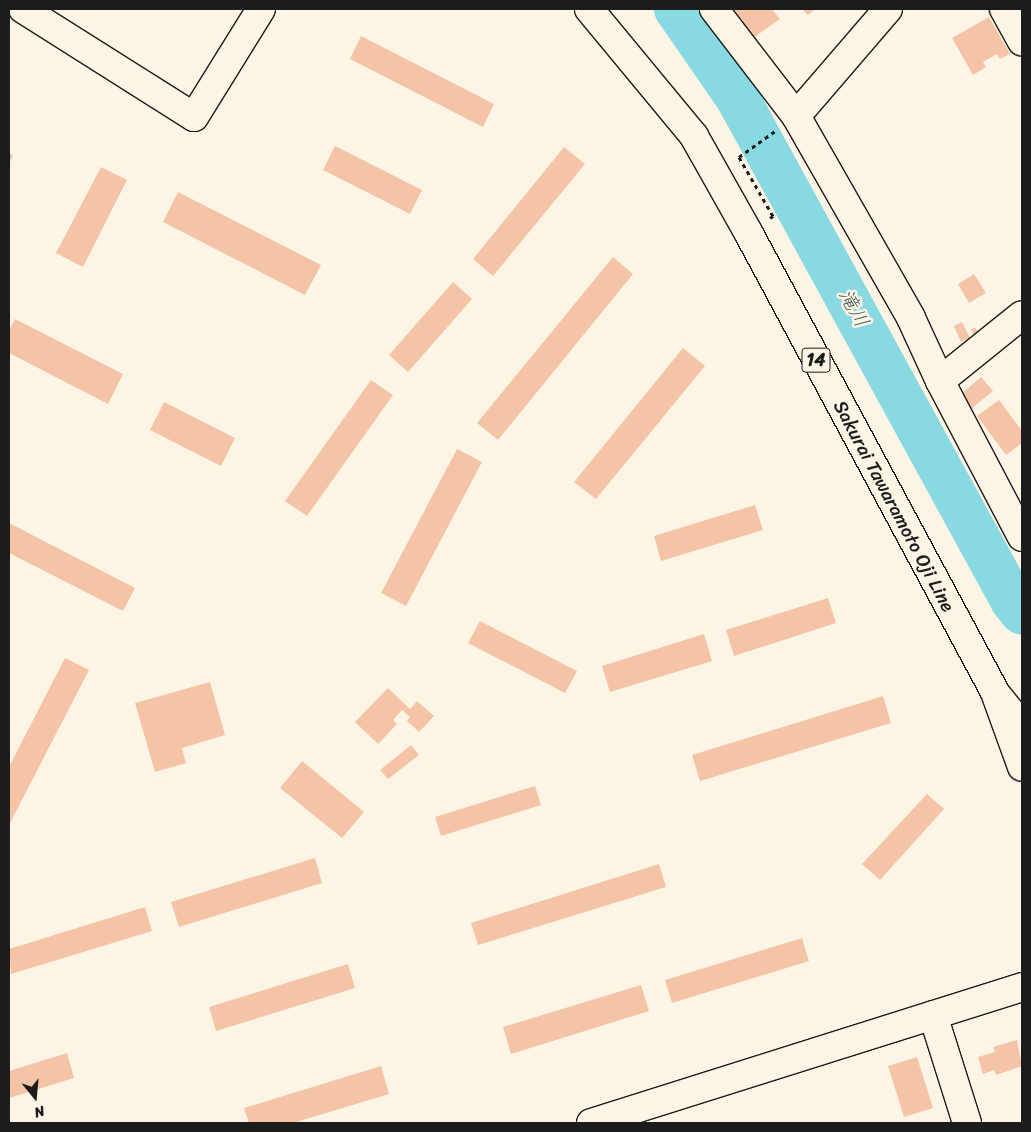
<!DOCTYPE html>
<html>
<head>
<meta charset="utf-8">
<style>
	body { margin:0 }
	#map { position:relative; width:1031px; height:1132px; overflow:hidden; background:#fcf5e5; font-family:Sriracha,"Klee One",sans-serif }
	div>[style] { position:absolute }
	.river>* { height:44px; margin:-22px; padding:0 22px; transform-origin:22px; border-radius:22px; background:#88d9e1 }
	.building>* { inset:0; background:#f5c4a6 }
	.path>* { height:3px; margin-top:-1.5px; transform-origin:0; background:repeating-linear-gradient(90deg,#1c1c1c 0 4px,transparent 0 8px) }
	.roads { filter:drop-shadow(1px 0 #1c1c1c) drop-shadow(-1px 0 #1c1c1c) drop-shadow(0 1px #1c1c1c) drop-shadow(0 -1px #1c1c1c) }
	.minor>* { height:28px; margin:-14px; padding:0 14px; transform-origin:14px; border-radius:14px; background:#fcf5e5 }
	.tertiary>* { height:28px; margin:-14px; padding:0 14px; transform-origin:14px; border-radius:14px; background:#fcf5e5 }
	.primary>* { height:28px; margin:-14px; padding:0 14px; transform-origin:14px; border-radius:14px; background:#fcf5e5 }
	span { translate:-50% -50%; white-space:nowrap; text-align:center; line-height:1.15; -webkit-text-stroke:5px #fcf5e5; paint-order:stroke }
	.shield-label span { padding:1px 4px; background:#fcf5e5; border:1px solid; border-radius:4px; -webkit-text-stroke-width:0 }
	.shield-label { font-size:18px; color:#1c1c1c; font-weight:700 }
	.street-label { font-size:19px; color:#1c1c1c }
	.water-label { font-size:20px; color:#3c5557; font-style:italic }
	.frame { position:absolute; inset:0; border:10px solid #1c1c1c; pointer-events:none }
	.north { position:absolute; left:10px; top:1072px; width:50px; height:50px; -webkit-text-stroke:4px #fcf5e5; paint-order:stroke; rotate:163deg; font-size:14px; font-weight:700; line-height:20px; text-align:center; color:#1c1c1c }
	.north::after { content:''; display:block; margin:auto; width:18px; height:22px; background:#1c1c1c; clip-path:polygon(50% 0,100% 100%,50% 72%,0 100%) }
</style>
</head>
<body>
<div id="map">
	<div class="river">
		<div style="left:676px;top:9px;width:107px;rotate:55.3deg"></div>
		<div style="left:737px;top:97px;width:573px;rotate:61.33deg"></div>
		<div style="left:1012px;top:600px;width:16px;rotate:52deg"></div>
	</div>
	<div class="building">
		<div style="clip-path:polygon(725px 9px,772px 9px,780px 19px,749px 41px)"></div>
		<div style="clip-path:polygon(802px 9px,812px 9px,814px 10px,808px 15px)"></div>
		<div style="clip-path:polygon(989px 17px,1010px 54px,1000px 59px,997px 54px,983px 62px,986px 67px,973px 75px,952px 38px)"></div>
		<div style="clip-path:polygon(361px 36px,494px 104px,483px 127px,350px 59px)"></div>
		<div style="clip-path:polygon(335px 146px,422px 190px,410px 214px,323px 170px)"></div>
		<div style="clip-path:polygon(564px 147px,585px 164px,493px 276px,473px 259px)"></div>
		<div style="clip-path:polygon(9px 153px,13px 155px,9px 164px)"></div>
		<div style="clip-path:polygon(101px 167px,127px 180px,83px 267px,56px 253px)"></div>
		<div style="clip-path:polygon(178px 192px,321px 265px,305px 295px,163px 222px)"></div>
		<div style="clip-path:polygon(613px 257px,633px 274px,498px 440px,477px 423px)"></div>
		<div style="clip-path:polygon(974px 274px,986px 293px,969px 303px,958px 284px)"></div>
		<div style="clip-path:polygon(453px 282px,472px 299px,408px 372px,389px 355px)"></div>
		<div style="clip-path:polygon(15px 319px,123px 374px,108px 404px,9px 353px,9px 330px)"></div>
		<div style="clip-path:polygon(962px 322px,970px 338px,961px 342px,954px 326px)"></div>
		<div style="clip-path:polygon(976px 328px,978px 333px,973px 334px,971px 329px)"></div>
		<div style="clip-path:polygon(683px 348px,705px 366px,596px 499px,574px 482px)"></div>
		<div style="clip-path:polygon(981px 377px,993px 391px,971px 409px,960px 395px)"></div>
		<div style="clip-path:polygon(371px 380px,393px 395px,307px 516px,285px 501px)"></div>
		<div style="clip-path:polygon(999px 400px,1022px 431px,1022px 443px,1006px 455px,977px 416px)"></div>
		<div style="clip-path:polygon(164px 402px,235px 438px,221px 466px,150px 430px)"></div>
		<div style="clip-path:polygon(457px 449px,482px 462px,406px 606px,381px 593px)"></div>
		<div style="clip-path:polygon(755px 505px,763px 530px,661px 561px,654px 536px)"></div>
		<div style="clip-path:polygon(9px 523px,135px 588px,123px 611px,9px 553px)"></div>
		<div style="clip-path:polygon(828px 598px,836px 623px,734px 656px,726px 630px)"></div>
		<div style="clip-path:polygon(480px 621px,577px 671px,565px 693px,468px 643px)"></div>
		<div style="clip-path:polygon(704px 634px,712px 661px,610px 692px,602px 666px)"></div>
		<div style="clip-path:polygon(65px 658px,89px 670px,10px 823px,9px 767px)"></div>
		<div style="clip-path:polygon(210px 682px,225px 735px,182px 748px,186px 763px,155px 772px,135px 703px)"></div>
		<div style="clip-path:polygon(388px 688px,410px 709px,417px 701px,434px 716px,419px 732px,407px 721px,410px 717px,402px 710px,393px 720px,397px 724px,378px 744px,355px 722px)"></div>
		<div style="clip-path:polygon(883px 696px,891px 723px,700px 781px,692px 755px)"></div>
		<div style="clip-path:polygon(411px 745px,419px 755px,388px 779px,380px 770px)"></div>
		<div style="clip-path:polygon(302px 761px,364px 812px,342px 838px,280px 788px)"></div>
		<div style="clip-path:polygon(535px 786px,541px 805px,441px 836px,435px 817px)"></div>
		<div style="clip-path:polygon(927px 794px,944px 809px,880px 880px,862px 864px)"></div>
		<div style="clip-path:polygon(315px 858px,322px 883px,179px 927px,171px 902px)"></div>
		<div style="clip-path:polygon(659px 864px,666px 887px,478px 945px,471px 923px)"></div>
		<div style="clip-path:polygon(145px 907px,152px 931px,11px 974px,9px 949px)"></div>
		<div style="clip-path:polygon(802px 938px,809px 961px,672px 1003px,665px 980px)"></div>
		<div style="clip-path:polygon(348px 964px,355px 988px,216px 1031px,209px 1007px)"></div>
		<div style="clip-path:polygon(641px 985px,649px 1011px,511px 1054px,503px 1027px)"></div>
		<div style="clip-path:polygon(1017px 1040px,1022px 1066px,996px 1075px,994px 1070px,983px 1074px,978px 1057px,995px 1052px,993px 1047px)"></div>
		<div style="clip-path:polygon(67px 1053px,74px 1078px,9px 1098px,9px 1071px)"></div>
		<div style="clip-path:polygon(917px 1057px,933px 1108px,904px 1117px,888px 1066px)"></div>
		<div style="clip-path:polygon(381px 1066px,389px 1094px,293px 1123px,249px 1123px,244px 1108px)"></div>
	</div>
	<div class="path">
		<div style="left:770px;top:218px;width:4px;rotate:-34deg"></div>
		<div style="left:773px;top:216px;width:68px;rotate:-120deg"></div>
		<div style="left:739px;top:157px;width:44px;rotate:-35.8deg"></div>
	</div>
	<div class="roads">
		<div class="minor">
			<div style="left:23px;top:9px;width:202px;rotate:32.3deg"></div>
			<div style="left:194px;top:117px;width:127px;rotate:-58.2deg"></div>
			<div style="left:714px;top:9px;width:135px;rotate:52.5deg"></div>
			<div style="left:796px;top:116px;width:232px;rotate:60.3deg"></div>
			<div style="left:911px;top:318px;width:69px;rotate:65.3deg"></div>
			<div style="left:940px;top:381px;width:176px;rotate:62.3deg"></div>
			<div style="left:1004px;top:9px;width:37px;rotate:61deg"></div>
			<div style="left:796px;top:116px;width:141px;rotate:-49.3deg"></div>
			<div style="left:940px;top:381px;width:105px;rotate:-38.8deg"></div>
			<div style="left:997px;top:698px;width:73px;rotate:70.1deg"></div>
			<div style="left:933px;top:1015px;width:113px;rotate:72.5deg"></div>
		</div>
		<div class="tertiary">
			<div style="left:591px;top:1123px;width:452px;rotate:-17.5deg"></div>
		</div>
		<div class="primary">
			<div style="left:589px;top:9px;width:165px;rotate:50.4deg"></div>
			<div style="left:694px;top:136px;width:110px;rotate:60.6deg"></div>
			<div style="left:748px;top:232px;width:524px;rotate:61.77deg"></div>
			<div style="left:996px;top:694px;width:41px;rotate:50.9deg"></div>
		</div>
	</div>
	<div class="shield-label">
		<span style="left:816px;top:360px">14</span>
	</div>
	<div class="street-label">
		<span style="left:894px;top:506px;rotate:62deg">Sakurai Tawaramoto Oji Line</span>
	</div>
	<div class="water-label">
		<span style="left:854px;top:308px;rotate:61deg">滝川</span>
	</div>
	<div class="frame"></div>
	<div class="north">N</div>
</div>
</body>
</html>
